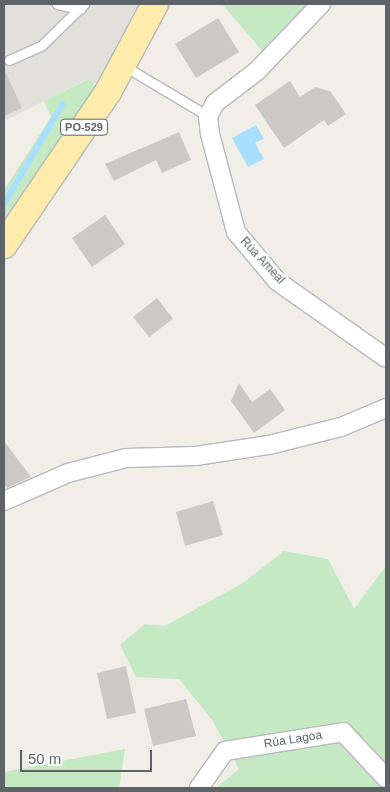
<!DOCTYPE html>
<html>
<head>
<meta charset="utf-8">
<style>
	body { margin:0 }
	#map { position:relative; width:390px; height:792px; overflow:hidden; background:#f1eee7; font-family:Helvetica,sans-serif }
	div>[style] { position:absolute }
	.industrial>* { inset:0; background:#e2e0db }
	.green>* { inset:0; background:#c5e9c3 }
	.water>* { inset:0; background:#a8dfff }
	.stream>* { height:5.5px; margin:-2.75px; padding:0 2.75px; transform-origin:2.75px; border-radius:2.75px; background:#a8dfff }
	.building>* { inset:0; background:#ccc9c4 }
	.roads { filter:drop-shadow(1px 0 #b7babd) drop-shadow(-1px 0 #b7babd) drop-shadow(0 1px #b7babd) drop-shadow(0 -1px #b7babd) }
	.service>* { height:9px; margin:-4.5px; padding:0 4.5px; transform-origin:4.5px; border-radius:4.5px; background:#fff }
	.minor>* { height:18px; margin:-9px; padding:0 9px; transform-origin:9px; border-radius:9px; background:#fff }
	.primary>* { height:26px; margin:-13px; padding:0 13px; transform-origin:13px; border-radius:13px; background:#ffecad }
	span { translate:-50% -50%; white-space:nowrap; text-align:center; line-height:1.15; -webkit-text-stroke:5px #fff; paint-order:stroke }
	.shield-label span { padding:1px 4px; background:#fff; border:1px solid; border-radius:4px; -webkit-text-stroke-width:0 }
	.shield-label { font-size:11px; color:#5e6367; font-weight:700 }
	.street-label { font-size:12px; color:#5e6367 }
	.frame { position:absolute; inset:0; border:5px solid #5e6367; pointer-events:none }
	.scale { position:absolute; left:20px; top:750px; width:132px; height:22px; box-sizing:border-box; border:2px solid #5e6367; border-top:0; padding-left:6px; font-size:15px; line-height:18px; white-space:nowrap; color:#5e6367; -webkit-text-stroke:4px #fff; paint-order:stroke }
</style>
</head>
<body>
<div id="map">
	<div class="industrial">
		<div style="clip-path:polygon(4px 4px,155px 4px,108px 92px,88px 79px,4px 121px)"></div>
	</div>
	<div class="green">
		<div style="clip-path:polygon(222px 4px,317px 4px,269px 59px)"></div>
		<div style="clip-path:polygon(89px 79px,96px 85px,4px 223px,4px 190px,51px 117px,44px 101px)"></div>
		<div style="clip-path:polygon(284px 551px,328px 559px,354px 609px,386px 566px,386px 788px,216px 788px,239px 769px,212px 720px,179px 679px,136px 677px,120px 645px,145px 624px,165px 626px,243px 583px)"></div>
		<div style="clip-path:polygon(125px 749px,119px 788px,4px 788px,4px 772px)"></div>
	</div>
	<div class="water">
		<div style="clip-path:polygon(256px 125px,264px 139px,255px 143px,264px 159px,248px 167px,232px 138px)"></div>
	</div>
	<div class="stream">
		<div style="left:4px;top:204px;width:115px;rotate:-59.6deg"></div>
	</div>
	<div class="building">
		<div style="clip-path:polygon(218px 18px,239px 52px,196px 78px,175px 44px)"></div>
		<div style="clip-path:polygon(4px 69px,22px 108px,4px 116px)"></div>
		<div style="clip-path:polygon(290px 81px,300px 97px,315px 87px,330px 91px,346px 114px,328px 126px,324px 120px,284px 148px,255px 105px)"></div>
		<div style="clip-path:polygon(179px 132px,191px 160px,162px 173px,156px 160px,114px 181px,105px 164px)"></div>
		<div style="clip-path:polygon(105px 215px,125px 244px,92px 267px,72px 238px)"></div>
		<div style="clip-path:polygon(157px 298px,173px 319px,149px 337px,133px 317px)"></div>
		<div style="clip-path:polygon(239px 383px,252px 402px,270px 389px,285px 410px,254px 433px,231px 401px)"></div>
		<div style="clip-path:polygon(4px 441px,31px 477px,7px 488px,4px 484px)"></div>
		<div style="clip-path:polygon(213px 501px,223px 535px,185px 546px,176px 512px)"></div>
		<div style="clip-path:polygon(126px 666px,136px 713px,107px 719px,97px 673px)"></div>
		<div style="clip-path:polygon(186px 699px,196px 736px,153px 746px,144px 709px)"></div>
	</div>
	<div class="roads">
		<div class="service">
			<div style="left:57px;top:4px;width:24px;rotate:12deg"></div>
			<div style="left:9px;top:60px;width:36px;rotate:-24deg"></div>
			<div style="left:42px;top:45px;width:59px;rotate:-44.3deg"></div>
			<div style="left:124px;top:66px;width:98px;rotate:30.8deg"></div>
		</div>
		<div class="minor">
			<div style="left:321px;top:4px;width:93px;rotate:133.7deg"></div>
			<div style="left:257px;top:71px;width:53px;rotate:142.7deg"></div>
			<div style="left:215px;top:103px;width:15px;rotate:118deg"></div>
			<div style="left:208px;top:116px;width:18px;rotate:84deg"></div>
			<div style="left:210px;top:134px;width:101px;rotate:75.1deg"></div>
			<div style="left:236px;top:232px;width:64px;rotate:50.1deg"></div>
			<div style="left:277px;top:281px;width:133px;rotate:35.2deg"></div>
			<div style="left:4px;top:501px;width:70px;rotate:-23.6deg"></div>
			<div style="left:68px;top:473px;width:60px;rotate:-14.5deg"></div>
			<div style="left:126px;top:458px;width:70px;rotate:-1.6deg"></div>
			<div style="left:196px;top:456px;width:74px;rotate:-8.6deg"></div>
			<div style="left:269px;top:445px;width:74px;rotate:-14deg"></div>
			<div style="left:341px;top:427px;width:49px;rotate:-22.9deg"></div>
			<div style="left:199px;top:788px;width:45px;rotate:-54.9deg"></div>
			<div style="left:225px;top:751px;width:120px;rotate:-9.1deg"></div>
			<div style="left:343px;top:732px;width:63px;rotate:46.9deg"></div>
		</div>
		<div class="primary">
			<div style="left:4px;top:245px;width:185px;rotate:-55.8deg"></div>
			<div style="left:108px;top:92px;width:100px;rotate:-61.9deg"></div>
		</div>
	</div>
	<div class="shield-label">
		<span style="left:84px;top:127px">PO-529</span>
	</div>
	<div class="street-label">
		<span style="left:262px;top:261px;rotate:47deg">Rúa Ameal</span>
		<span style="left:293px;top:740px;rotate:-9deg">Rúa Lagoa</span>
	</div>
	<div class="frame"></div>
	<div class="scale">50 m</div>
</div>
</body>
</html>
